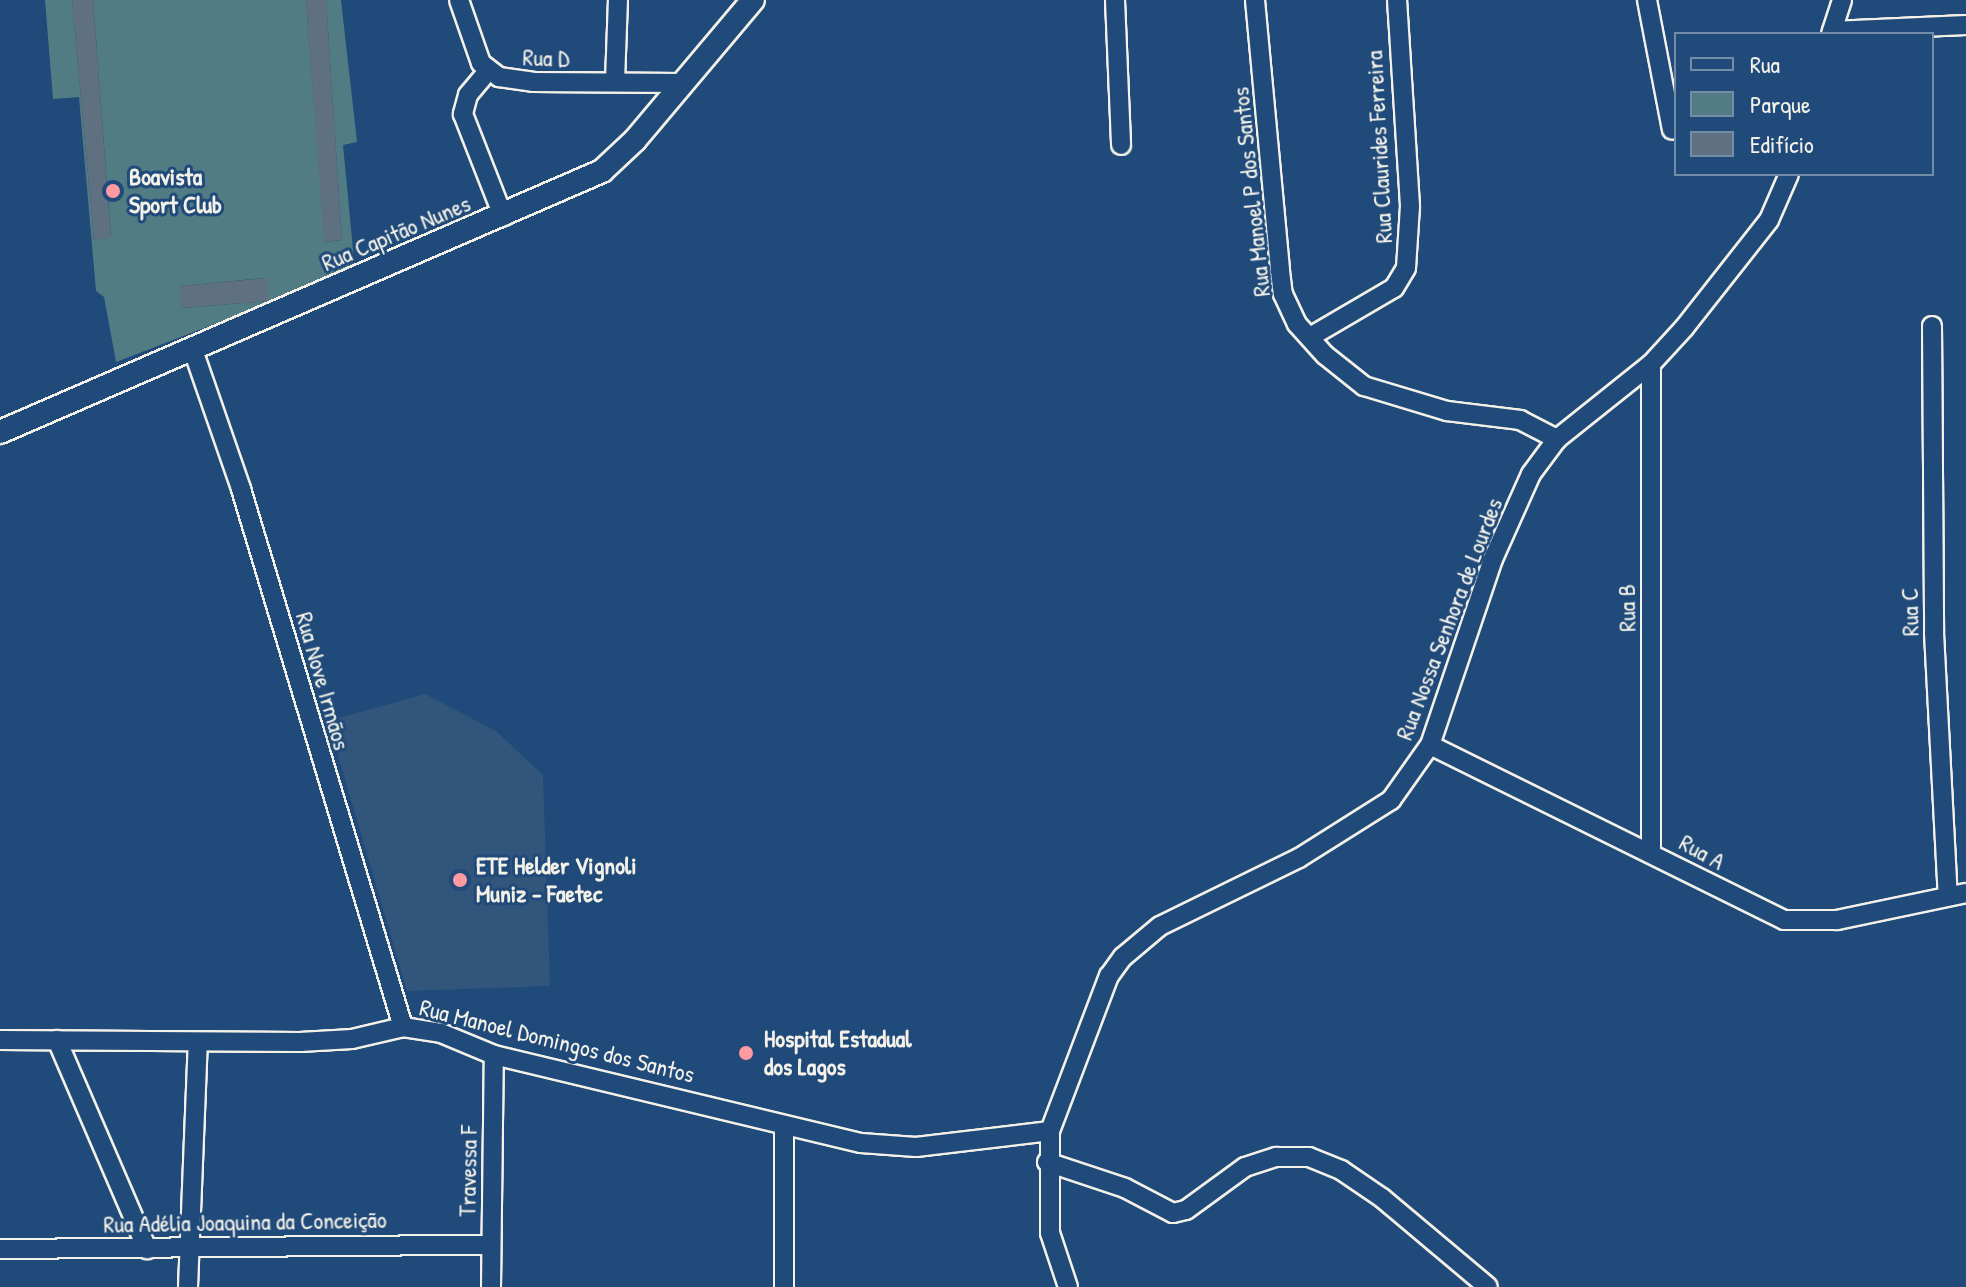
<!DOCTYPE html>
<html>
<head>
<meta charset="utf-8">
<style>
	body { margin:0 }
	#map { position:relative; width:1966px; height:1287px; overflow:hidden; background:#1f4a7a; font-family:"Patrick Hand",sans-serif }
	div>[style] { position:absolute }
	.built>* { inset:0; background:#32557c }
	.green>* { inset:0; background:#517c84 }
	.building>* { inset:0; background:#5f7080 }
	.roads { filter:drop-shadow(2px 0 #f4f1e8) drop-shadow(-2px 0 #f4f1e8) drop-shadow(0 2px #f4f1e8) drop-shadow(0 -2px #f4f1e8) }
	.minor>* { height:18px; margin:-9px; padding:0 9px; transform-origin:9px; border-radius:9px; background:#1f4a7a }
	.tertiary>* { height:22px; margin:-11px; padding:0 11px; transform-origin:11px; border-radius:11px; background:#1f4a7a }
	.dots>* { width:22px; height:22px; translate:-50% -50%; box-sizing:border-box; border:4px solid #1f4a7a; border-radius:50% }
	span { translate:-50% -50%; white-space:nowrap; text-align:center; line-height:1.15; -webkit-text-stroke:6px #1f4a7a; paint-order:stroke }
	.street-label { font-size:24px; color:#f4f1e8 }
	.poi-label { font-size:24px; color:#f4f1e8; font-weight:700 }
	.left { translate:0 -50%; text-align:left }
	.legend { position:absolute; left:1674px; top:32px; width:260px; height:144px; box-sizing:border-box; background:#1f4a7a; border:2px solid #748da6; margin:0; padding:10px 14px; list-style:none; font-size:24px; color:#f4f1e8 }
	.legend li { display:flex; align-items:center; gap:16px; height:40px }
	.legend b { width:40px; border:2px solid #748da6 }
</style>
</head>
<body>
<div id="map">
	<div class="built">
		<div style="clip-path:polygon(425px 694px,496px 731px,543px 775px,550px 986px,407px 991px,328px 721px)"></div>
	</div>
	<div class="green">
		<div style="clip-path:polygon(evenodd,45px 0,72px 0,94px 240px,111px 237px,93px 0,306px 0,325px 242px,342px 240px,326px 0,341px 0,357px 142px,343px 145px,355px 270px,116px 362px,104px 297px,96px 291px,79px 97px,53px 99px,45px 0,265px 278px,268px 301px,182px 308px,181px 286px,265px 278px)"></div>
	</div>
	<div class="building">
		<div style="clip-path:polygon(72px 0,93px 0,111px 238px,94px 240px)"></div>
		<div style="clip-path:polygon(306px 0,326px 0,342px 240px,324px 242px)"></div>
		<div style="clip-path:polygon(266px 278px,269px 301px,182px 308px,180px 286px)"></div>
	</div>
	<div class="roads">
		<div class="minor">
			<div style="left:459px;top:0;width:67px;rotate:70.8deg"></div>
			<div style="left:481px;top:63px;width:23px;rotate:38deg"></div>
			<div style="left:499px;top:77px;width:34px;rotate:8deg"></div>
			<div style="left:533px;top:82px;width:148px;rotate:0.4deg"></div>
			<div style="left:1115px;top:0;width:145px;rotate:87.6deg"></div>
			<div style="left:1255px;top:0;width:272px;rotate:84.7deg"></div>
			<div style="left:1280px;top:271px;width:23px;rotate:83deg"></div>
			<div style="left:1283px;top:294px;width:33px;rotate:65deg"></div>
			<div style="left:1297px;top:324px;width:42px;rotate:47.9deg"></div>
			<div style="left:1325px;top:355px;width:50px;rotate:38.5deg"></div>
			<div style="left:1364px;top:386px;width:87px;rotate:16.8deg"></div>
			<div style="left:1447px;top:411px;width:74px;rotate:7deg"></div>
			<div style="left:1520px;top:420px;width:42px;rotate:27.2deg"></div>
			<div style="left:1647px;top:0;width:132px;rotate:79.1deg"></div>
			<div style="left:1832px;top:31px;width:134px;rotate:-2.6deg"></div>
			<div style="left:1831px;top:34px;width:36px;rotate:-72deg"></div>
			<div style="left:488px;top:71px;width:31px;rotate:130deg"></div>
			<div style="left:468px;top:95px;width:20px;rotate:105deg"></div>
			<div style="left:463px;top:114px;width:110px;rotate:68.6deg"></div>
			<div style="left:615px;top:81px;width:81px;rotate:-87.9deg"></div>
			<div style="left:1932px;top:326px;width:307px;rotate:89.6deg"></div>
			<div style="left:1934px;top:633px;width:263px;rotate:87deg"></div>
			<div style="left:1310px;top:337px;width:97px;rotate:-30.3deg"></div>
			<div style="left:1394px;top:288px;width:23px;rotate:-59deg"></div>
			<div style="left:1406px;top:268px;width:62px;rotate:-86.3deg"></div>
			<div style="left:1410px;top:206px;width:206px;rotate:-93.6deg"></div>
			<div style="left:193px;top:350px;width:147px;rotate:70.9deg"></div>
			<div style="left:241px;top:489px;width:562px;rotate:73.24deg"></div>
			<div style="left:1430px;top:745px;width:395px;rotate:26.3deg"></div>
			<div style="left:1784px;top:920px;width:53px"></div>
			<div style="left:1837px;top:920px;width:132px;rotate:-11.8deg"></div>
			<div style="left:1651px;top:851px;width:487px;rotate:-90deg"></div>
			<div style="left:0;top:1040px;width:300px;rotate:0.4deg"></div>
			<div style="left:300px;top:1042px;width:52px;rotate:-3.3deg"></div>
			<div style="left:352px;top:1039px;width:52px;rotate:-13.2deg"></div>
			<div style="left:403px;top:1027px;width:38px;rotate:9deg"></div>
			<div style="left:441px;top:1033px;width:57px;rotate:22.5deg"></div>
			<div style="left:494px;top:1055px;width:377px;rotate:13.5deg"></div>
			<div style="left:861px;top:1143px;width:55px;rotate:4.2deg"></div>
			<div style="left:916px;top:1147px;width:135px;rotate:-6.8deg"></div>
			<div style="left:57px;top:1040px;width:228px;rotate:66.7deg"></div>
			<div style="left:784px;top:1126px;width:161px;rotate:90deg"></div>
			<div style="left:1047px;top:1162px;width:82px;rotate:18.4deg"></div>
			<div style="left:1125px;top:1188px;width:54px;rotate:27.5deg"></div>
			<div style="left:1173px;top:1213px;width:13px;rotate:-13deg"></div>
			<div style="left:1186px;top:1210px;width:73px;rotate:-36.1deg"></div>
			<div style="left:1245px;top:1167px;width:33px;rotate:-18deg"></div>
			<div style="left:1276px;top:1157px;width:33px"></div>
			<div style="left:1309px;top:1157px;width:35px;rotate:22deg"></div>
			<div style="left:1341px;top:1170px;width:50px;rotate:34.3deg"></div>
			<div style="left:1382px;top:1198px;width:138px;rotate:40deg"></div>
			<div style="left:0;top:1249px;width:491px;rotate:-0.5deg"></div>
			<div style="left:188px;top:1287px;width:245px;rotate:-87.7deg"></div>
			<div style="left:491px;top:1287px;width:232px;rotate:-89.3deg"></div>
			<div style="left:1068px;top:1287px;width:57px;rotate:-108.4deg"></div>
			<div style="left:1050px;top:1233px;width:102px;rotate:-90deg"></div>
			<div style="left:1050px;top:1131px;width:166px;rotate:-69.2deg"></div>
			<div style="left:1109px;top:976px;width:24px;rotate:-54deg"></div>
			<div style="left:1123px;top:957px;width:48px;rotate:-40deg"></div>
			<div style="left:1160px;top:926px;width:155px;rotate:-26.1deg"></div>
			<div style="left:1299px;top:858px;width:109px;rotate:-32.2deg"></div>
			<div style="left:1391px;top:800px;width:67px;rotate:-54.7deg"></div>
			<div style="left:1430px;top:745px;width:196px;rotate:-71.3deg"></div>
			<div style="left:1493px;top:559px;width:93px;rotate:-65.9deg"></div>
			<div style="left:1531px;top:474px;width:44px;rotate:-53.4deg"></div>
			<div style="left:1557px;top:439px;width:120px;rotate:-38.6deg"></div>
			<div style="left:1651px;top:364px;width:49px;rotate:-47.5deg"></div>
			<div style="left:1684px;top:328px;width:137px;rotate:-51.8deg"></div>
			<div style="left:1769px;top:220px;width:50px;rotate:-66.5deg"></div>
		</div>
		<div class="tertiary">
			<div style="left:0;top:432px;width:656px;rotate:-23.44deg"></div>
			<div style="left:602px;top:171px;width:45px;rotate:-43.2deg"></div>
			<div style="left:635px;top:140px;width:183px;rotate:-49.9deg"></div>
		</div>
	</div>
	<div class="dots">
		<div style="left:113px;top:191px;background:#ff9aa2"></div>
		<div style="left:460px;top:880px;background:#ff9aa2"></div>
		<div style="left:746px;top:1053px;background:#ff9aa2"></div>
	</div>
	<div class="street-label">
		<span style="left:546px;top:58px;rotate:2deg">Rua D</span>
		<span style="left:1379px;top:147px;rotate:-93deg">Rua Claurides Ferreira</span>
		<span style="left:1251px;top:192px;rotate:-96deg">Rua Manoel P dos Santos</span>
		<span style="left:396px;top:233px;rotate:-23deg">Rua Capitão Nunes</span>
		<span style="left:1627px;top:608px;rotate:-91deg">Rua B</span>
		<span style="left:1910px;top:612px;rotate:-91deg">Rua C</span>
		<span style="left:1449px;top:619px;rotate:-69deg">Rua Nossa Senhora de Lourdes</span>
		<span style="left:323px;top:681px;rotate:74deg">Rua Nove Irmãos</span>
		<span style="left:1702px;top:852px;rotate:29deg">Rua A</span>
		<span style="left:557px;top:1041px;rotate:14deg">Rua Manoel Domingos dos Santos</span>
		<span style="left:468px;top:1171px;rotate:-89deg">Travessa F</span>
		<span style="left:245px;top:1222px;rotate:-1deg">Rua Adélia Joaquina da Conceição</span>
	</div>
	<div class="poi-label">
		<span class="left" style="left:129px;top:191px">Boavista<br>Sport Club</span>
		<span class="left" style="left:476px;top:880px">ETE Helder Vignoli<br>Muniz - Faetec</span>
		<span class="left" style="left:764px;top:1053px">Hospital Estadual<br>dos Lagos</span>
	</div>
	<ul class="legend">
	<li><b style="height:10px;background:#1f4a7a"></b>Rua</li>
	<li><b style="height:22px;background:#517c84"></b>Parque</li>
	<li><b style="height:22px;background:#5f7080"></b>Edifício</li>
	</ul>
</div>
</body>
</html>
